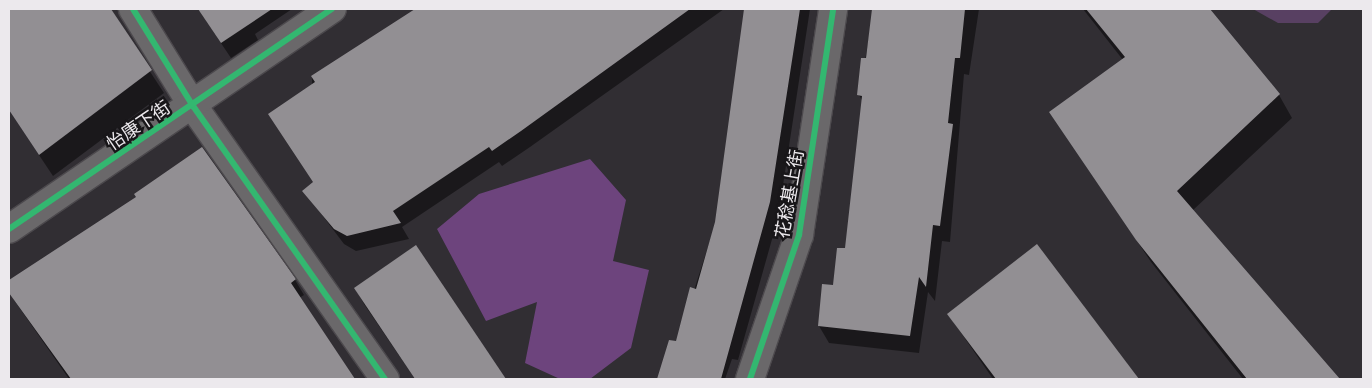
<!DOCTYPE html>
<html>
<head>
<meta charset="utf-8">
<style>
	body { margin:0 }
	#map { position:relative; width:1372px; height:388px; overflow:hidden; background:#312e33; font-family:Ubuntu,"Noto Sans SC",sans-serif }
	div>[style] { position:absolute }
	.green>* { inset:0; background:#584062 }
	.forest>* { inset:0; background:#6d447d }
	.shadow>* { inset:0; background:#0007 }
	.building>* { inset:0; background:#928f93 }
	.roads { filter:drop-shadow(1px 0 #4c494d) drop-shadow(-1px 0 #4c494d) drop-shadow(0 1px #4c494d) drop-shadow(0 -1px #4c494d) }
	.minor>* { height:28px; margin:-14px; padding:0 14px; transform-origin:14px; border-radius:14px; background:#6a686a }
	.cycleway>* { height:6px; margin:-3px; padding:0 3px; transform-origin:3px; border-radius:3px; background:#33b770 }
	span { translate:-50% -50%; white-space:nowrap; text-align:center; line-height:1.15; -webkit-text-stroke:5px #181619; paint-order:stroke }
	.street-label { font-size:18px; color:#ece9ed }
	.frame { position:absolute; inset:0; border:10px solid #ece9ed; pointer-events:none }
</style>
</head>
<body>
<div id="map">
	<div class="green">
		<div style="clip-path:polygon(1253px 9px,1332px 9px,1318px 23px,1278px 23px)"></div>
	</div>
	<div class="forest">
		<div style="clip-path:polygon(590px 159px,626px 200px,613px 261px,649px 270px,631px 348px,590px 379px,560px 379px,525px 363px,537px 302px,486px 321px,437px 229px,479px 194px)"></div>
	</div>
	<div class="shadow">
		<div style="clip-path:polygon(9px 9px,109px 9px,164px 93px,53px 176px,9px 110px)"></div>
		<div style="clip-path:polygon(198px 9px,292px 9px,255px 34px,258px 40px,231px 58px)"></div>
		<div style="clip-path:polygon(417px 9px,724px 9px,530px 147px,502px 166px,499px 162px,402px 227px,409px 239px,356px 251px,344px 244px,304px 191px,314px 183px,312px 77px)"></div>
		<div style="clip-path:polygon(746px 9px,810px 9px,778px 218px,738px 360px,732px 359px,725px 379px,651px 379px,659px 378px,677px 343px,716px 222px)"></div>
		<div style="clip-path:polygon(874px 9px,979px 9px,969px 75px,964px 74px,950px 242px,942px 241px,935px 301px,928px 292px,919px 353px,829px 343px,819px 326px,846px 250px,863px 102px,859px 95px)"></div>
		<div style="clip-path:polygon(1083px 9px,1208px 9px,1279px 95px,1292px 118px,1192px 211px,1339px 379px,1243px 379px,1151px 262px,1051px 112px,1123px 60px)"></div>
		<div style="clip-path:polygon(138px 198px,295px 280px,304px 295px,299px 298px,353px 379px,69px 379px,14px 300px,9px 282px)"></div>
		<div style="clip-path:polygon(1037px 246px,1137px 379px,993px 379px,948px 314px)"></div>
		<div style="clip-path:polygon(416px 247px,504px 379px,415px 379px,364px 304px,355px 288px)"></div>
	</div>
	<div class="building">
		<div style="clip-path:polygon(9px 9px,111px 9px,152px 70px,39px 155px,9px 110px)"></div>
		<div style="clip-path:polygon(198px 9px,272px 9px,221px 43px)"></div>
		<div style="clip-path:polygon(415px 9px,690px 9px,521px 131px,492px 151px,489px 147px,393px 211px,401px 223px,347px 236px,334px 229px,302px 191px,313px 182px,268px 114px,315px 82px,311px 76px)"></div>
		<div style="clip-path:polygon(744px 9px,800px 9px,770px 202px,721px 379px,657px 379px,669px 340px,676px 341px,690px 287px,696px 289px,715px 222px)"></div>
		<div style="clip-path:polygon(872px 9px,965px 9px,960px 58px,955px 58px,948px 123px,953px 124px,940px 226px,933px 225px,926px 287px,919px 277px,910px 336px,818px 326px,822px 284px,833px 285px,837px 248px,845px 248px,862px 96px,857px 95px,861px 58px,866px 58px)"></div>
		<div style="clip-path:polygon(1086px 9px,1210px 9px,1280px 94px,1177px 191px,1340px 379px,1247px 379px,1136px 240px,1049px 112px,1125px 57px)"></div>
		<div style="clip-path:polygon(202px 147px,296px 279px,291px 283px,355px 379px,71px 379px,9px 293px,9px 280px,136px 197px,134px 194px)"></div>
		<div style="clip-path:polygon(1037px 244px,1139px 379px,996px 379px,947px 314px)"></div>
		<div style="clip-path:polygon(416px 245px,506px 379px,415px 379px,354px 288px)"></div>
	</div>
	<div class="roads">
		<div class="minor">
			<div style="left:133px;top:9px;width:114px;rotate:58.3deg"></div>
			<div style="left:193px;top:106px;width:334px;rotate:54.9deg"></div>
			<div style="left:9px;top:229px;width:391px;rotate:-34.3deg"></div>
			<div style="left:750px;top:379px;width:152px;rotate:-71.2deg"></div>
			<div style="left:799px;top:235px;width:229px;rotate:-81.4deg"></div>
		</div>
	</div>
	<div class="cycleway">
		<div style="left:133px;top:9px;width:114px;rotate:58.3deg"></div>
		<div style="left:193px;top:106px;width:334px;rotate:54.9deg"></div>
		<div style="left:9px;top:229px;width:391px;rotate:-34.3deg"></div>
		<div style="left:750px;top:379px;width:152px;rotate:-71.2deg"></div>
		<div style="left:799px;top:235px;width:229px;rotate:-81.4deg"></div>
	</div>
	<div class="street-label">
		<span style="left:138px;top:125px;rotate:-34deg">怡康下街</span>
		<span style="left:789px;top:194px;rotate:-80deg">花稔基上街</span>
	</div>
	<div class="frame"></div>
</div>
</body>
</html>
